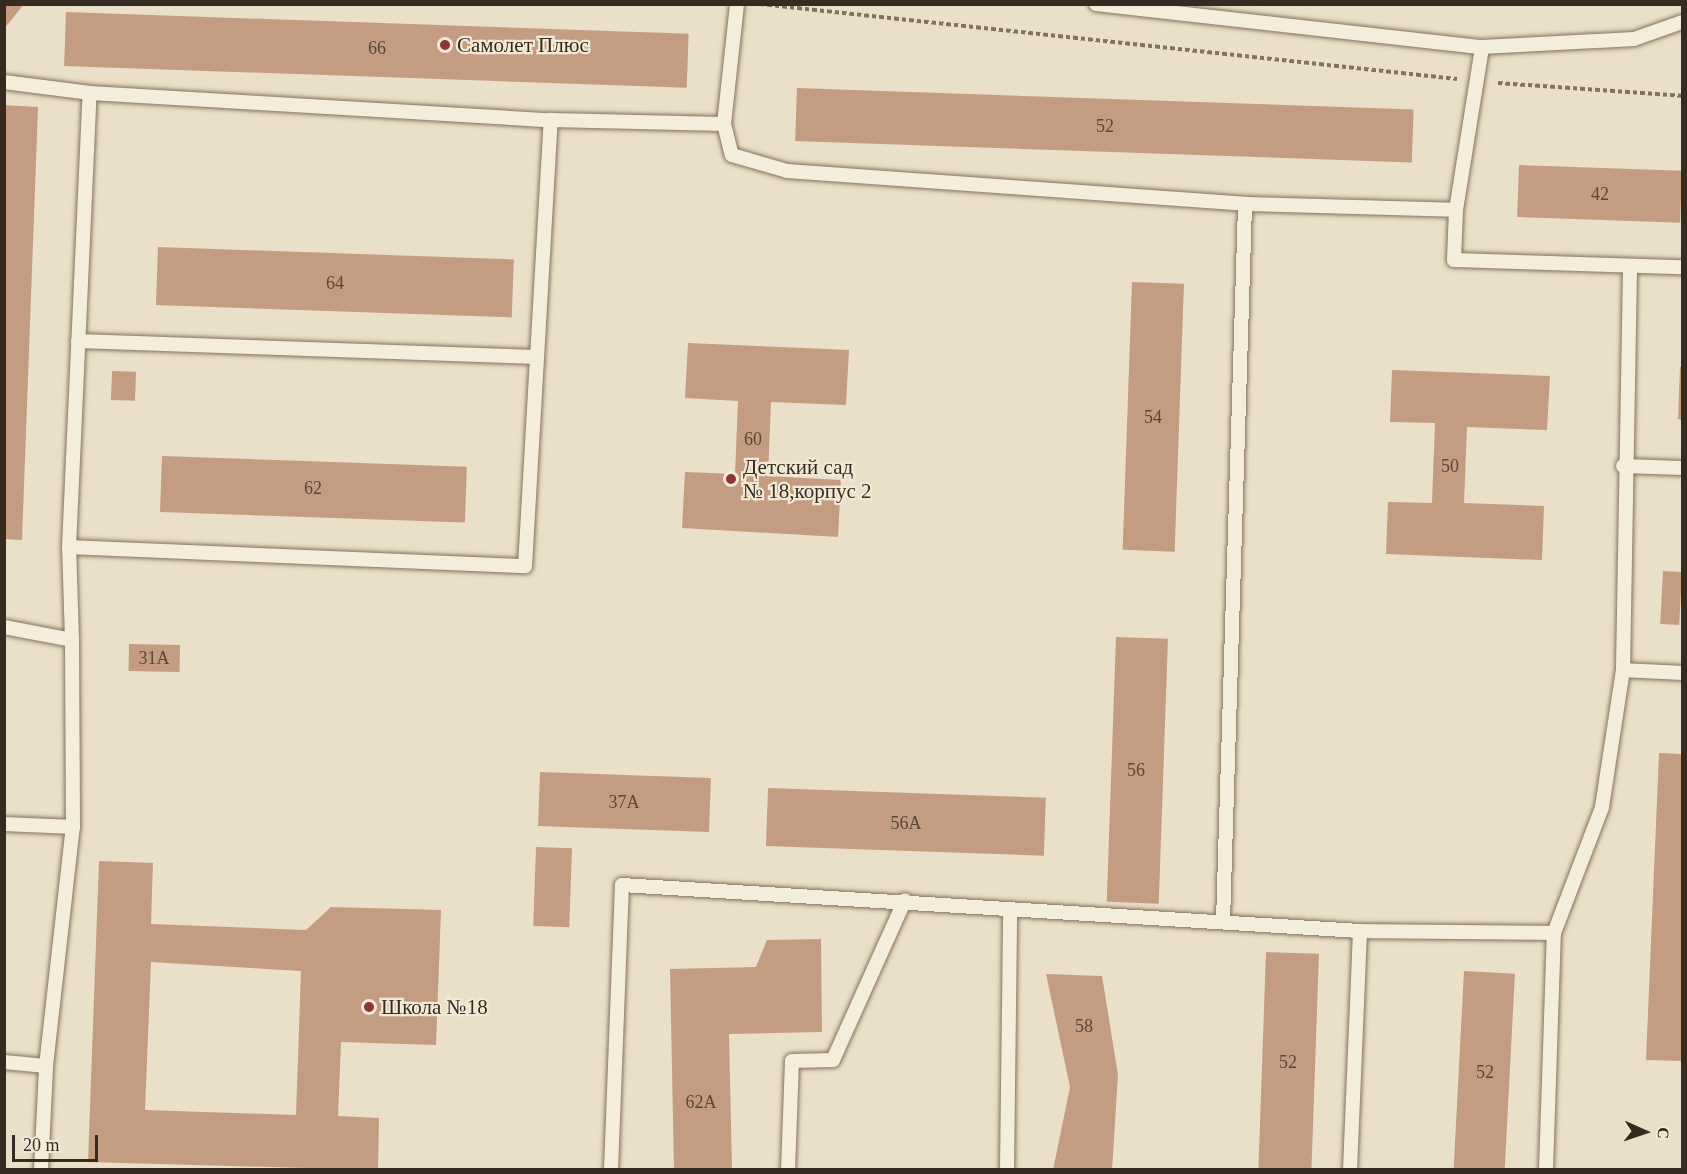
<!DOCTYPE html>
<meta charset="utf-8">
<style>
body{margin:0}
#map{position:relative;width:1687px;height:1174px;overflow:hidden;background:#eadfc8;font-family:Georgia,serif}
div>[style]{position:absolute}
[style*='--x']{left:calc(var(--x)*1px);top:calc(var(--y)*1px);width:calc(var(--w)*1px);rotate:calc(var(--a)*1deg)}
.building>*{inset:0;background:#c49c82;transform-origin:0 0}
.path>*{height:4px;margin-top:-2px;transform-origin:0;background:repeating-linear-gradient(90deg,#84725f 0 4.5px,transparent 0 7.5px)}
.roads{filter:drop-shadow(0 0 2px #84725f) drop-shadow(0 0 2px #84725f)}
.lane>*{height:14px;margin:-7px;padding:0 7px;transform-origin:7px;border-radius:7px;background:#f5eddb}
.dots>*{width:16px;height:16px;translate:-50% -50%;box-sizing:border-box;border:3px solid #f2ead7;border-radius:50%}
span{translate:-50% -50%;white-space:nowrap;text-align:center;line-height:1.15;-webkit-text-stroke:4.5px #f2ead7;paint-order:stroke}
.number-label{font-size:18px;color:#5a4739}
.number-label span{-webkit-text-stroke-width:0}
.poi-label{font-size:21px;color:#362b21}
.left{translate:0 -50%;text-align:left}
.frame{position:absolute;inset:0;border:6px solid #362b21;pointer-events:none}
.north{position:absolute;left:1615px;top:1102px;width:60px;height:60px;-webkit-text-stroke:4px #f2ead7;paint-order:stroke;rotate:93deg;font-size:16px;font-weight:700;line-height:24px;text-align:center;color:#362b21}
.north::after{content:'';display:block;margin:auto;width:21px;height:27px;background:#362b21;clip-path:polygon(50% 0,100% 100%,50% 72%,0 100%)}
.scale{position:absolute;left:12px;top:1135px;width:86px;height:27px;box-sizing:border-box;border:3px solid #362b21;border-top:0;padding-left:8px;font-size:18px;line-height:21px;white-space:nowrap;color:#362b21;-webkit-text-stroke:4px #f2ead7;paint-order:stroke}
</style>
<div id="map">
<div class="building">
<div style="clip-path:polygon(4px 4px,24px 4px,4px 29px)"></div>
<div style="left:66px;top:12px;width:623px;height:54px;rotate:2deg"></div>
<div style="left:797px;top:88px;width:617px;height:53px;rotate:2deg"></div>
<div style="clip-path:polygon(4px 105px,38px 107px,22px 540px,4px 539px)"></div>
<div style="left:1519px;top:165px;width:163px;height:52px;rotate:2deg"></div>
<div style="left:158px;top:247px;width:356px;height:58px;rotate:2deg"></div>
<div style="left:1132px;top:282px;width:52px;height:268px;rotate:2deg"></div>
<div style="clip-path:polygon(688px 343px,849px 350px,846px 405px,771px 402px,768px 476px,841px 480px,838px 537px,682px 528px,685px 472px,735px 474px,738px 401px,685px 398px)"></div>
<div style="clip-path:polygon(1680px 367px,1682px 367px,1682px 420px,1678px 419px)"></div>
<div style="clip-path:polygon(1392px 370px,1550px 376px,1547px 430px,1467px 427px,1464px 503px,1544px 506px,1542px 560px,1386px 554px,1388px 502px,1432px 503px,1435px 423px,1390px 422px)"></div>
<div style="left:112px;top:371px;width:24px;height:29px;rotate:2deg"></div>
<div style="left:162px;top:456px;width:305px;height:56px;rotate:2deg"></div>
<div style="left:1663px;top:571px;width:19px;height:53px;rotate:3deg"></div>
<div style="left:1116px;top:637px;width:52px;height:265px;rotate:2deg"></div>
<div style="left:129px;top:644px;width:51px;height:27px;rotate:1deg"></div>
<div style="clip-path:polygon(1659px 753px,1682px 754px,1682px 1061px,1646px 1060px)"></div>
<div style="left:540px;top:772px;width:171px;height:54px;rotate:2deg"></div>
<div style="left:768px;top:788px;width:278px;height:58px;rotate:2deg"></div>
<div style="left:536px;top:847px;width:36px;height:79px;rotate:2deg"></div>
<div style="clip-path:polygon(evenodd,99px 861px,153px 863px,151px 924px,306px 930px,331px 907px,441px 910px,436px 1045px,341px 1042px,338px 1116px,379px 1118px,378px 1170px,88px 1162px,99px 861px,151px 962px,301px 971px,296px 1115px,145px 1110px,151px 962px)"></div>
<div style="clip-path:polygon(821px 939px,822px 1032px,729px 1034px,732px 1170px,674px 1170px,670px 969px,756px 967px,767px 940px)"></div>
<div style="left:1266px;top:952px;width:53px;height:218px;rotate:2deg"></div>
<div style="left:1464px;top:971px;width:51px;height:199px;rotate:3deg"></div>
<div style="clip-path:polygon(1046px 974px,1102px 976px,1118px 1075px,1112px 1170px,1053px 1170px,1070px 1087px)"></div>
</div>
<div class="path">
<div style="--x:760;--y:4;--w:701;--a:6.14"></div>
<div style="--x:1498;--y:83;--w:184;--a:4"></div>
</div>
<div class="roads">
<div class="lane">
<div style="--x:1096;--y:4;--w:388;--a:6.4"></div>
<div style="--x:1482;--y:47;--w:152;--a:-3"></div>
<div style="--x:1634;--y:39;--w:51;--a:-19.5"></div>
<div style="--x:4;--y:82;--w:87;--a:7.3"></div>
<div style="--x:90;--y:93;--w:462;--a:3.4"></div>
<div style="--x:551;--y:120;--w:173;--a:1.3"></div>
<div style="--x:724;--y:124;--w:32;--a:76"></div>
<div style="--x:732;--y:155;--w:57;--a:16.2"></div>
<div style="--x:787;--y:171;--w:459;--a:4.1"></div>
<div style="--x:724;--y:124;--w:121;--a:-83.8"></div>
<div style="--x:1456;--y:210;--w:50;--a:92.3"></div>
<div style="--x:1454;--y:260;--w:228;--a:1.8"></div>
<div style="--x:78;--y:341;--w:459;--a:2"></div>
<div style="--x:1623;--y:466;--w:59;--a:1.9"></div>
<div style="--x:69;--y:547;--w:454;--a:-87.4"></div>
<div style="--x:4;--y:627;--w:69;--a:10.8"></div>
<div style="--x:72;--y:640;--w:93;--a:-91.8"></div>
<div style="--x:69;--y:547;--w:456;--a:2.4"></div>
<div style="--x:525;--y:566;--w:447;--a:-86.7"></div>
<div style="--x:1623;--y:670;--w:404;--a:-89"></div>
<div style="--x:4;--y:824;--w:69;--a:2.5"></div>
<div style="--x:1223;--y:921;--w:717;--a:-88.24"></div>
<div style="--x:1245;--y:204;--w:211;--a:1.6"></div>
<div style="--x:1456;--y:210;--w:165;--a:-80.9"></div>
<div style="--x:4;--y:1062;--w:42;--a:5.4"></div>
<div style="--x:46;--y:1066;--w:241;--a:-83.6"></div>
<div style="--x:73;--y:827;--w:187;--a:-90.3"></div>
<div style="--x:41;--y:1170;--w:104;--a:-87.2"></div>
<div style="--x:611;--y:1170;--w:285;--a:-87.8"></div>
<div style="--x:622;--y:885;--w:739;--a:3.57"></div>
<div style="--x:1360;--y:931;--w:194;--a:0.6"></div>
<div style="--x:1554;--y:933;--w:135;--a:-69.1"></div>
<div style="--x:1602;--y:807;--w:139;--a:-81.3"></div>
<div style="--x:1623;--y:670;--w:59;--a:2.9"></div>
<div style="--x:788;--y:1170;--w:109;--a:-87.9"></div>
<div style="--x:792;--y:1061;--w:41;--a:-1.4"></div>
<div style="--x:833;--y:1060;--w:175;--a:-65.8"></div>
<div style="--x:1007;--y:1170;--w:261;--a:-89.3"></div>
<div style="--x:1350;--y:1170;--w:239;--a:-87.6"></div>
<div style="--x:1546;--y:1170;--w:237;--a:-88.1"></div>
</div>
</div>
<div class="dots">
<div style="left:445px;top:45px;background:#8d3638"></div>
<div style="left:731px;top:479px;background:#8d3638"></div>
<div style="left:369px;top:1007px;background:#8d3638"></div>
</div>
<div class="number-label">
<span style="left:377px;top:48px">66</span>
<span style="left:1105px;top:126px">52</span>
<span style="left:1600px;top:194px">42</span>
<span style="left:335px;top:283px">64</span>
<span style="left:1153px;top:417px">54</span>
<span style="left:753px;top:439px">60</span>
<span style="left:1450px;top:466px">50</span>
<span style="left:313px;top:488px">62</span>
<span style="left:154px;top:658px">31А</span>
<span style="left:1136px;top:770px">56</span>
<span style="left:624px;top:802px">37А</span>
<span style="left:906px;top:823px">56А</span>
<span style="left:1084px;top:1026px">58</span>
<span style="left:1288px;top:1062px">52</span>
<span style="left:1485px;top:1072px">52</span>
<span style="left:701px;top:1102px">62А</span>
</div>
<div class="poi-label">
<span class="left" style="left:457px;top:45px">Самолет Плюс</span>
<span class="left" style="left:743px;top:479px">Детский сад<br>№ 18,корпус 2</span>
<span class="left" style="left:381px;top:1007px">Школа №18</span>
</div>
<div class="frame"></div>
<div class="north">С</div>
<div class="scale">20 m</div>
</div>
